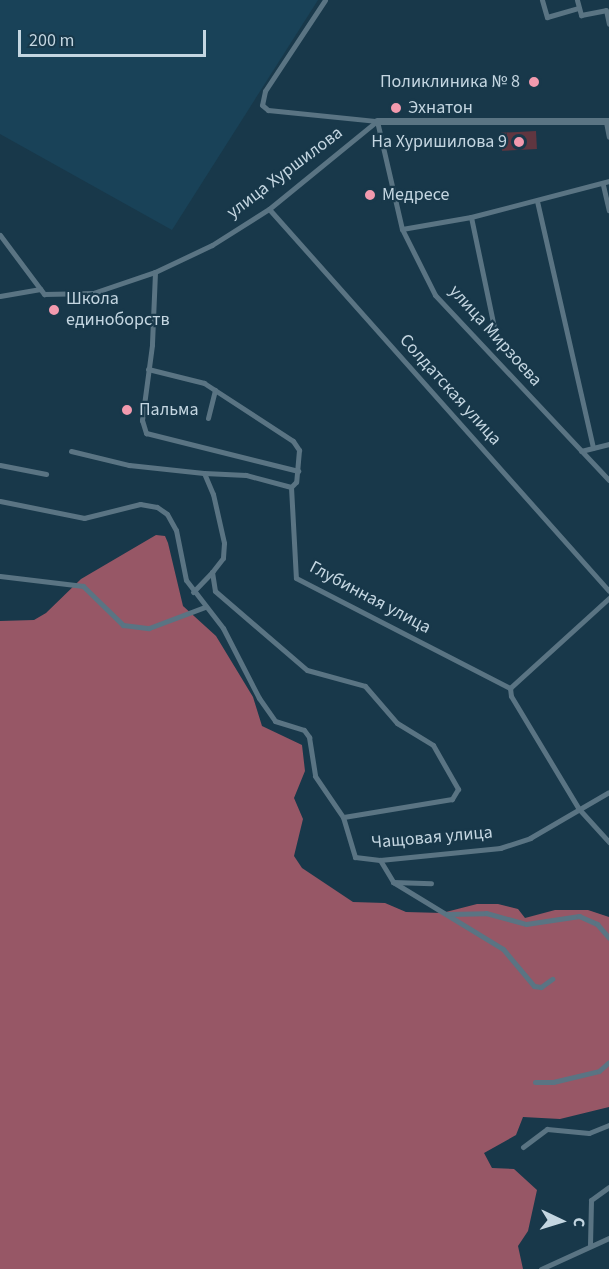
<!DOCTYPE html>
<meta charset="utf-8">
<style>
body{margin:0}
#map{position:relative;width:609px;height:1269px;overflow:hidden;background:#18384a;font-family:"Source Sans 3",sans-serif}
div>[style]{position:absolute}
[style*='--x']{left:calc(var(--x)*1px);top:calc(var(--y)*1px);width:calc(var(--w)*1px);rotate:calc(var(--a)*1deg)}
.built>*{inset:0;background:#194258}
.green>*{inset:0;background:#603640;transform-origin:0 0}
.forest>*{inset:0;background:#975766}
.minor>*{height:5px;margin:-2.5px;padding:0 2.5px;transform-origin:2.5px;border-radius:2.5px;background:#5a7483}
.tertiary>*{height:7px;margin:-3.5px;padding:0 3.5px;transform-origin:3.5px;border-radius:3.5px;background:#5a7483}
.dots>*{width:16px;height:16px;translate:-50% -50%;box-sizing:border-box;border:3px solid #18384a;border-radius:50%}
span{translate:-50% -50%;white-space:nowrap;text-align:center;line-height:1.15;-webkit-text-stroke:4.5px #18384a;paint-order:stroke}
.poi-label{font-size:18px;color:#c4d6e1}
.right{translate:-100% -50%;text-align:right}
.left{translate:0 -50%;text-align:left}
.street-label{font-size:18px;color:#c4d6e1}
.north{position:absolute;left:531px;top:1191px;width:60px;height:60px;-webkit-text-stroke:4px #18384a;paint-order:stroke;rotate:94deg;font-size:16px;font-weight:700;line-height:24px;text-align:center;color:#c4d6e1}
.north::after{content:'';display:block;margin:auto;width:21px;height:27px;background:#c4d6e1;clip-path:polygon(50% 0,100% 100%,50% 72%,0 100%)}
.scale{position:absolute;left:18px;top:30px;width:188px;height:27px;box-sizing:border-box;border:3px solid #c4d6e1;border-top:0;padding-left:8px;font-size:18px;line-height:21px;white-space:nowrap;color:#c4d6e1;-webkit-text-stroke:4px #18384a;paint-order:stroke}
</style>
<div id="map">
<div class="built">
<div style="clip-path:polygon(0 0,318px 0,172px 230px,0 134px)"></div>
</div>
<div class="green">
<div style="left:536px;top:131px;width:18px;height:35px;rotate:87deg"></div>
</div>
<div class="forest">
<div style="clip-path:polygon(156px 535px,165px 536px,168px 543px,183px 606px,216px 636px,253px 697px,262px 726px,302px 745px,305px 771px,294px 798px,303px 819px,294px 856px,302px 868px,353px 902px,385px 903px,406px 912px,442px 913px,477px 904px,498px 904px,518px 909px,525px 918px,555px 910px,588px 910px,609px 917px,609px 1107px,560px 1119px,523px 1117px,516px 1135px,484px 1153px,492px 1168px,514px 1169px,537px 1190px,528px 1231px,518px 1246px,523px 1269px,0 1269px,0 621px,34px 620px,46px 613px,81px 579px)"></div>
</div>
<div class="minor">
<div style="--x:325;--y:0;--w:109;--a:123.4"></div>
<div style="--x:265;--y:91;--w:14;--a:102"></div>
<div style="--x:262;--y:105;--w:8;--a:40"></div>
<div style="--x:268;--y:110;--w:110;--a:5.8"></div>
<div style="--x:542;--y:0;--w:18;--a:74"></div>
<div style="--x:547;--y:17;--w:33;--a:-16"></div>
<div style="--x:577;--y:0;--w:16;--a:75"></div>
<div style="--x:581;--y:15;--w:25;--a:-11"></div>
<div style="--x:606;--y:10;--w:14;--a:78"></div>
<div style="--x:377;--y:121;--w:111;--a:77"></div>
<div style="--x:402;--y:229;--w:74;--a:63.4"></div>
<div style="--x:435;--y:295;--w:254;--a:46.8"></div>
<div style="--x:606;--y:122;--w:15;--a:79"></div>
<div style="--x:603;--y:185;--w:26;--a:77"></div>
<div style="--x:537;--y:201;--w:253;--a:77.2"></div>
<div style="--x:269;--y:209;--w:511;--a:48.33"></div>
<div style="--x:471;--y:217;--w:123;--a:78.2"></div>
<div style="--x:402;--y:229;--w:70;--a:-9.9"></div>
<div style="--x:471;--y:217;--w:143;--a:-14.6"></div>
<div style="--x:0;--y:235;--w:74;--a:53.3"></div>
<div style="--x:44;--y:294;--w:49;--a:-1.2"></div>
<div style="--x:93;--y:293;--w:65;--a:-18.7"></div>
<div style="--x:155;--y:272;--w:63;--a:-25.3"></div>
<div style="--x:212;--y:245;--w:67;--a:-32.3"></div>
<div style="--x:269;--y:209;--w:139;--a:-39.2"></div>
<div style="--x:155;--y:272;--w:73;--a:92.4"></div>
<div style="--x:152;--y:345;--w:76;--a:97.6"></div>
<div style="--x:142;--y:420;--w:14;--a:73"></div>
<div style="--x:146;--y:433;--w:157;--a:14"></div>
<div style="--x:0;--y:296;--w:41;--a:-9.9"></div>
<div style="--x:148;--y:369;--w:58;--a:14"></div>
<div style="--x:204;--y:383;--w:106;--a:33.1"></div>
<div style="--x:293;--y:441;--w:11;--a:56"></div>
<div style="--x:299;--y:450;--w:32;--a:95"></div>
<div style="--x:296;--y:482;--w:7;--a:135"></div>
<div style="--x:291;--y:487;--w:47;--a:-165.1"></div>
<div style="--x:246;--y:475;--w:42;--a:-177.3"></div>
<div style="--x:208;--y:418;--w:29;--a:-76"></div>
<div style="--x:71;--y:451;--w:60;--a:13.6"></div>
<div style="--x:129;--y:465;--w:75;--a:6.1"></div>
<div style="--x:204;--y:473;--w:23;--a:67"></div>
<div style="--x:213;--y:494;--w:50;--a:77.3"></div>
<div style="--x:224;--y:543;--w:15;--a:94"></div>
<div style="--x:223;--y:558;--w:18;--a:128"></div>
<div style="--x:212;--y:572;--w:19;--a:81"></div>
<div style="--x:215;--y:591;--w:121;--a:40.7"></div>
<div style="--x:307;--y:670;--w:60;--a:15.4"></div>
<div style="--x:365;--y:686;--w:49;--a:49.1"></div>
<div style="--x:397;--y:723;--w:42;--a:31.4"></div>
<div style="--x:433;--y:745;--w:51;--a:60.4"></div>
<div style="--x:458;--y:789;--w:12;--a:121"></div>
<div style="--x:452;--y:799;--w:110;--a:170.6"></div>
<div style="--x:581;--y:451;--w:29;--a:-14"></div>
<div style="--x:0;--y:465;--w:47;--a:11.1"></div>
<div style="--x:291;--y:487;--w:91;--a:86.9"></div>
<div style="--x:296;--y:578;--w:241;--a:27.2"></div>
<div style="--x:0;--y:501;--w:86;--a:11.4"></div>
<div style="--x:84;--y:518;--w:58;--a:-14"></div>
<div style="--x:140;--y:504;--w:17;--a:10"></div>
<div style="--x:157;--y:507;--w:12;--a:35"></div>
<div style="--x:167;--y:514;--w:18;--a:61"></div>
<div style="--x:176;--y:530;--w:51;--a:78.7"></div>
<div style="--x:186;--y:580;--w:61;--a:52.4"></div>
<div style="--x:223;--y:628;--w:79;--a:62.8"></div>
<div style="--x:259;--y:698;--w:28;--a:55"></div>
<div style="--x:275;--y:721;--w:30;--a:17"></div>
<div style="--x:304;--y:730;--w:9;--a:54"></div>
<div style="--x:309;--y:737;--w:39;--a:81"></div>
<div style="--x:315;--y:776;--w:50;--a:55.7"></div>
<div style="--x:343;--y:817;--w:42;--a:73.3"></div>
<div style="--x:355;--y:857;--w:25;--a:7"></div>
<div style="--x:380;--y:860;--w:121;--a:-5.7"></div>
<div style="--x:500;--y:848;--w:32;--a:-18"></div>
<div style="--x:530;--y:838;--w:91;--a:-30.2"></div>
<div style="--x:0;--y:576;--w:84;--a:6.9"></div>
<div style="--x:83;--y:586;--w:56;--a:44.3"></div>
<div style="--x:123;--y:625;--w:26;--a:7"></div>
<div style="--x:149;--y:628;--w:60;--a:-20.6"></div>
<div style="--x:193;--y:592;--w:28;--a:-46"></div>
<div style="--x:609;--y:598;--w:134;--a:137.7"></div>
<div style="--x:510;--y:688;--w:8;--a:83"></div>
<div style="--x:511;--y:696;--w:132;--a:59"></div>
<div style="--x:579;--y:809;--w:45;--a:47.7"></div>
<div style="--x:380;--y:860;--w:26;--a:59"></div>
<div style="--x:393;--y:882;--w:38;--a:2"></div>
<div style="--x:393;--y:882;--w:129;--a:31.3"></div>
<div style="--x:503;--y:949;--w:48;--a:50"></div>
<div style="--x:534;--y:986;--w:7;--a:8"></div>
<div style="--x:541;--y:987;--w:14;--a:-36"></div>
<div style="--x:447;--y:914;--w:39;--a:-1"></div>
<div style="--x:486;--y:913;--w:41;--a:15.4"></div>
<div style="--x:526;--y:924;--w:54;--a:-8.6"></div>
<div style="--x:579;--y:916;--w:20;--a:24"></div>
<div style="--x:597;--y:924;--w:18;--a:49"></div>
<div style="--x:535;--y:1082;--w:18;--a:0"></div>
<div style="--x:553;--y:1082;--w:47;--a:-13.4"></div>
<div style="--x:599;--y:1071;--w:13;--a:-42"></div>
<div style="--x:523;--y:1147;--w:30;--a:-37"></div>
<div style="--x:547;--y:1129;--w:42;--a:5.4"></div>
<div style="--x:589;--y:1133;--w:22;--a:-22"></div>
<div style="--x:590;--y:1245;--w:45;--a:-88.7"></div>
<div style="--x:591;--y:1200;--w:22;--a:-36"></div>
<div style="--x:541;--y:1269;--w:75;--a:-24.5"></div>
</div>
<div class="tertiary">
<div style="--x:377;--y:121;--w:232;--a:0"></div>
</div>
<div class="dots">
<div style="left:534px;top:82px;background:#f29aae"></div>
<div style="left:396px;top:108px;background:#f29aae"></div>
<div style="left:519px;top:142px;background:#f29aae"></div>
<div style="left:370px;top:195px;background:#f29aae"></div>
<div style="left:54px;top:310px;background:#f29aae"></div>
<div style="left:127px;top:410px;background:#f29aae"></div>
</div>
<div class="poi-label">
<span class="right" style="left:520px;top:82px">Поликлиника № 8</span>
<span class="left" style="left:408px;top:108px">Эхнатон</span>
<span class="right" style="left:507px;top:142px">На Хуришилова 9</span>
<span class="left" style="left:382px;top:195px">Медресе</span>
<span class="left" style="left:66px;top:310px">Школа<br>единоборств</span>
<span class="left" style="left:139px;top:410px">Пальма</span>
</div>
<div class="street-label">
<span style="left:285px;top:173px;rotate:-37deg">улица Хуршилова</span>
<span style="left:495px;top:336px;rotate:48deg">улица Мирзоева</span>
<span style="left:450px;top:390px;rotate:48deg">Солдатская улица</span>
<span style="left:370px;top:598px;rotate:28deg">Глубинная улица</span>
<span style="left:432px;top:838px;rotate:-5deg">Чащовая улица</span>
</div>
<div class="north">С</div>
<div class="scale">200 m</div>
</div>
